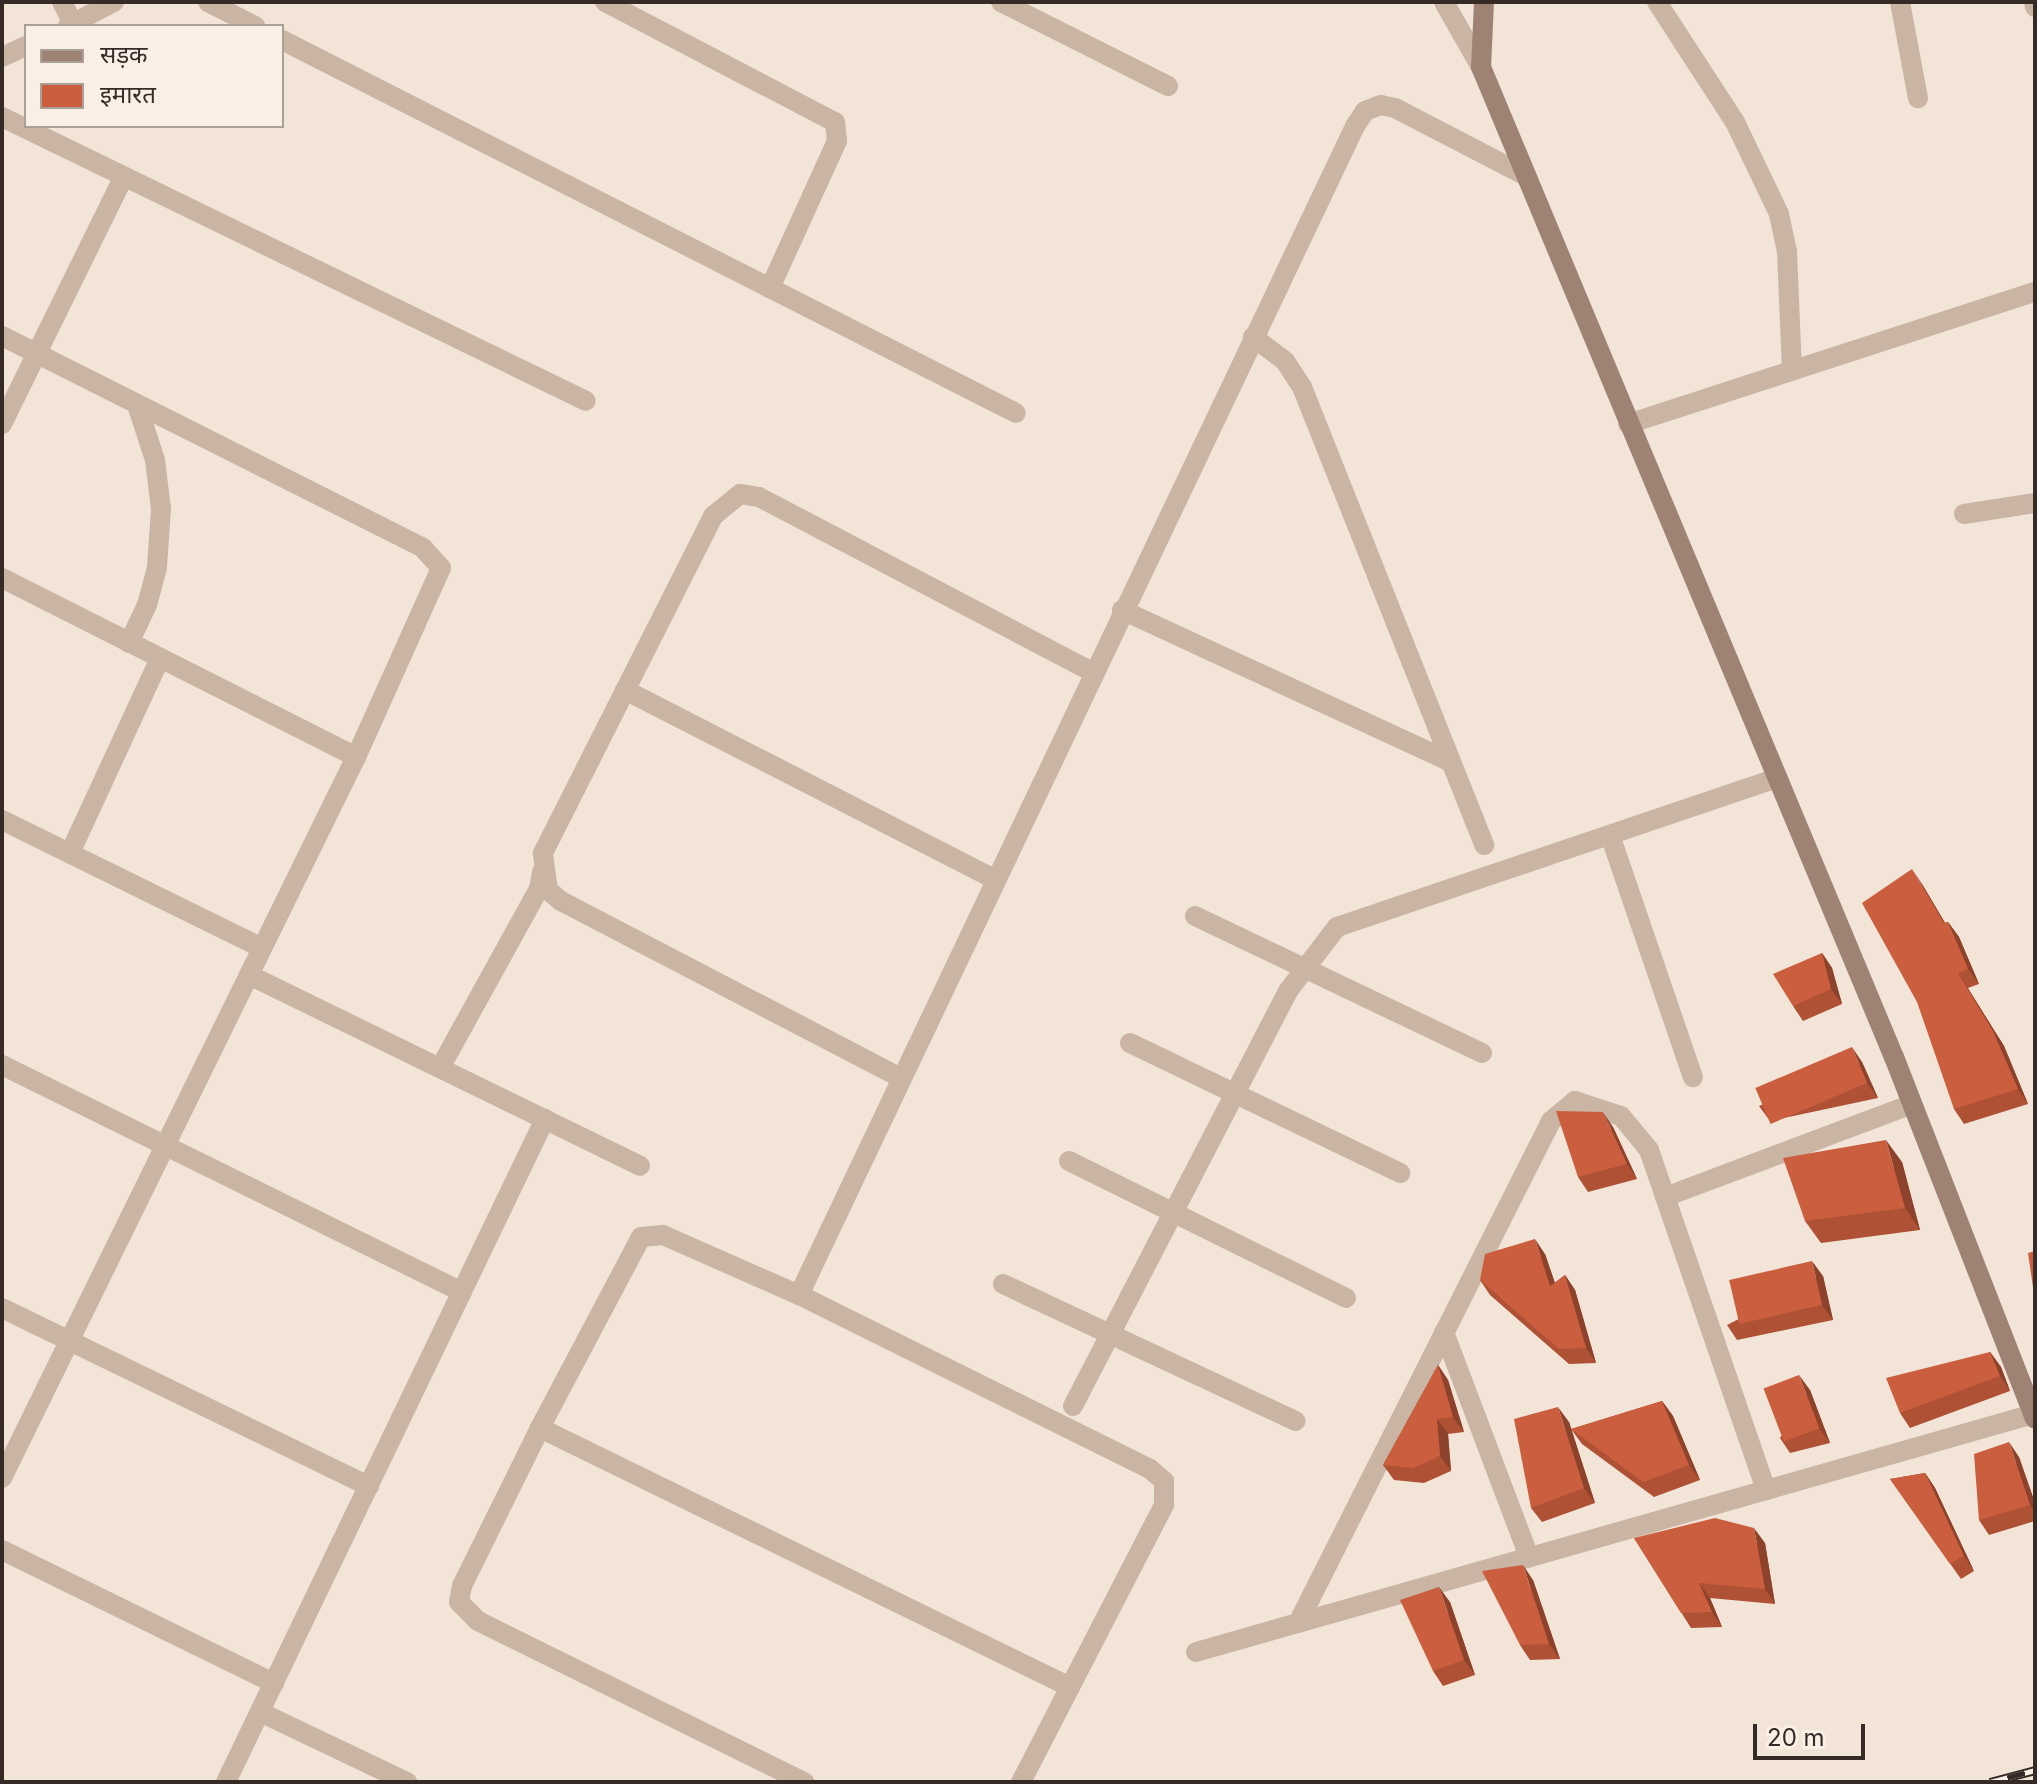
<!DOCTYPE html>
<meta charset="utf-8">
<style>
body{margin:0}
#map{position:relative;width:2037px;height:1784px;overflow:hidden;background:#f2e5d8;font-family:Inter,"Noto Sans Devanagari",sans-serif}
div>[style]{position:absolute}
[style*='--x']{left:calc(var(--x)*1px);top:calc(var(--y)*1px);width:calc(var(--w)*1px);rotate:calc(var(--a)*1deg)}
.lane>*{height:20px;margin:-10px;padding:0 10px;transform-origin:10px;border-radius:10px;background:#cab5a4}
.street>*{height:20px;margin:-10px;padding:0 10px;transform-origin:10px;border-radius:10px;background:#cab5a4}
.secondary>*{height:20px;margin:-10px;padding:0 10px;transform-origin:10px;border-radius:10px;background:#9e8375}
.rail>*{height:9px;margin-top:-4.5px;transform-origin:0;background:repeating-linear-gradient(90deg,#faefe4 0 18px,#352a26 0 36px);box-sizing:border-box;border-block:2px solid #352a26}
.wall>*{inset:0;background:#ae5135}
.shaded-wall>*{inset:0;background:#8d422b}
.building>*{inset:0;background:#ca5e3e;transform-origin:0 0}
span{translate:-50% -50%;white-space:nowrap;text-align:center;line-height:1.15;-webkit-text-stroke:8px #faefe4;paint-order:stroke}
.frame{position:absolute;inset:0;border:4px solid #352a26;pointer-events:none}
.legend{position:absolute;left:24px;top:24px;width:260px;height:104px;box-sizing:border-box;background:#faefe4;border:2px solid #aba098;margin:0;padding:10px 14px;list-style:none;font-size:24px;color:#352a26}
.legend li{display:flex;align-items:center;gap:16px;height:40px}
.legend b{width:40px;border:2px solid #aba098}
.scale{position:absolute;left:1753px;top:1724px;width:112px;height:36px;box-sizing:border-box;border:4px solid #352a26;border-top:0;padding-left:10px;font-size:24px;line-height:28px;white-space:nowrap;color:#352a26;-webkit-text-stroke:6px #faefe4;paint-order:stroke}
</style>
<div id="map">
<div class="lane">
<div style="--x:1253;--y:337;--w:40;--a:37"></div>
<div style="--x:1285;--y:361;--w:31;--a:57"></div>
<div style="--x:1302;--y:387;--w:493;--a:68.3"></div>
<div style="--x:1122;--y:610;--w:362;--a:24.8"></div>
<div style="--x:625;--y:690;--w:415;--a:27.1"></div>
<div style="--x:440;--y:1068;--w:205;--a:-61.1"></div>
<div style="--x:539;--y:889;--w:17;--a:-80"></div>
<div style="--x:901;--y:1078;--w:383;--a:-152.5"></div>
<div style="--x:561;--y:901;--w:17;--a:-140"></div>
<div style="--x:548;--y:890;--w:37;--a:-98"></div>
<div style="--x:543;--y:853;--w:377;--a:-63.2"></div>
<div style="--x:713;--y:516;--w:35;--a:-39"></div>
<div style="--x:740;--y:494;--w:19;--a:9"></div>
<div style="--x:759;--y:497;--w:377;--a:27.7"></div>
<div style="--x:799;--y:1295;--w:149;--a:-156.2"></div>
<div style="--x:663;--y:1235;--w:22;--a:175"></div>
<div style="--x:641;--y:1237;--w:216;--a:117.9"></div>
<div style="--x:540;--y:1428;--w:176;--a:116.3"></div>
<div style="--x:462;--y:1586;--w:16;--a:101"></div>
<div style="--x:459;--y:1602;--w:27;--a:45"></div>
<div style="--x:478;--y:1621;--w:364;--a:26.3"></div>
<div style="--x:540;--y:1428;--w:590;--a:26.04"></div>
<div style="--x:1021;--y:1782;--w:312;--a:-62.7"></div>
<div style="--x:1164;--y:1505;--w:24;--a:-90"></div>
<div style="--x:1164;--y:1481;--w:18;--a:-139"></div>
<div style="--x:1150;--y:1469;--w:392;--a:-153.6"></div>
<div style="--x:799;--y:1295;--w:1294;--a:-64.56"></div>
<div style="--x:1355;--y:126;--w:18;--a:-56"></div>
<div style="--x:1365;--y:111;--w:17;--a:-21"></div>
<div style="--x:1381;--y:105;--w:14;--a:12"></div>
<div style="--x:1395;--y:108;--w:148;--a:27.4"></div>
</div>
<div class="street">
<div style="--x:62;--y:2;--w:25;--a:63"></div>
<div style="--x:208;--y:2;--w:53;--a:27.1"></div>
<div style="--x:605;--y:2;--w:259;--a:27.6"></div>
<div style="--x:835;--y:122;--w:19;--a:84"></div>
<div style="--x:837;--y:141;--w:162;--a:114.5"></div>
<div style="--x:1001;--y:2;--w:187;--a:26.7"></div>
<div style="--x:1444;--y:2;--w:75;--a:60.4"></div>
<div style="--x:1657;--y:2;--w:143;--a:57"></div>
<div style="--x:1735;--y:122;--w:102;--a:64.4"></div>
<div style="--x:1779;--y:214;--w:38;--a:78"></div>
<div style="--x:1787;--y:251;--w:117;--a:87.6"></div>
<div style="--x:1900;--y:2;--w:98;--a:79.4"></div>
<div style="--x:2034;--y:2;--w:5;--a:79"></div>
<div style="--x:68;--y:26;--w:52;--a:-27.6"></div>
<div style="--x:282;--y:40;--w:823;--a:26.94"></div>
<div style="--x:2;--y:57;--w:26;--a:-25"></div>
<div style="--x:2;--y:117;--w:649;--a:25.93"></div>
<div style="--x:2;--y:336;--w:471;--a:26.7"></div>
<div style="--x:423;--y:548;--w:27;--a:48"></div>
<div style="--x:441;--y:568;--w:207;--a:114.2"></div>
<div style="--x:356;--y:757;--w:803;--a:116.15"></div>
<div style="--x:2;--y:424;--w:276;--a:-63.8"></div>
<div style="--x:1628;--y:424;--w:428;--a:-18"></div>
<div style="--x:1964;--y:514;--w:72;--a:-8.8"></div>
<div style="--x:2;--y:578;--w:397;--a:26.8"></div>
<div style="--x:129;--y:643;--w:42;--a:-64.7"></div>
<div style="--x:147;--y:605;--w:39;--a:-75"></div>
<div style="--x:157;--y:567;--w:58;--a:-86.1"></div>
<div style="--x:161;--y:509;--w:49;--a:-97"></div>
<div style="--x:155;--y:460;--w:58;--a:-108.1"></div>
<div style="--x:2;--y:820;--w:290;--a:26.2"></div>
<div style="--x:1610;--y:835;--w:256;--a:71.1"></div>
<div style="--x:70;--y:853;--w:215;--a:-65.2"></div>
<div style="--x:1195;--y:916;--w:318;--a:25.5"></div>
<div style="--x:249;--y:975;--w:435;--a:26"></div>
<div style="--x:1130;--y:1043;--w:300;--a:25.7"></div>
<div style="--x:2;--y:1065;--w:513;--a:26.27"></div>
<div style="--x:1069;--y:1161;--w:309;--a:26.3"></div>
<div style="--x:1665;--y:1197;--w:264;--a:-20.6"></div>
<div style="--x:1003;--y:1284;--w:323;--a:25.1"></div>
<div style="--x:2;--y:1308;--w:408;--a:25.9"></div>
<div style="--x:1444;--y:1332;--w:241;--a:69.3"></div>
<div style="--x:1073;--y:1406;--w:467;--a:-62.6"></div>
<div style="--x:1288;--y:991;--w:81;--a:-52.6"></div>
<div style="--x:1337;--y:927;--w:465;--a:-18.7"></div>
<div style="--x:2;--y:1550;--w:303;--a:26.1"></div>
<div style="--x:1298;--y:1623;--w:562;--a:-63.25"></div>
<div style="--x:1551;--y:1121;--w:31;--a:-40"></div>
<div style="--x:1575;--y:1101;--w:48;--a:18.1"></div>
<div style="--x:1621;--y:1116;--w:44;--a:50.5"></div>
<div style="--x:1649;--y:1150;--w:360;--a:71"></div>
<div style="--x:1196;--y:1652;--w:871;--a:-15.86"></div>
<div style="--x:260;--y:1712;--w:163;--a:25.5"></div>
<div style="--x:226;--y:1782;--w:736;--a:-64.31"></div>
</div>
<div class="secondary">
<div style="--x:1484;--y:2;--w:65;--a:92.6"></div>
<div style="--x:1481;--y:67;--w:1073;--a:67.36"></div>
<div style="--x:1894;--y:1057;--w:388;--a:68.7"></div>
</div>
<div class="rail">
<div style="--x:1990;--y:1782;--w:47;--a:-14.9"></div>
</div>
<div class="wall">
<div style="clip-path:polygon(1922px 884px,1945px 923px,1948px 922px,1959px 937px,1979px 984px,1968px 988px,2004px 1046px,2028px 1104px,1964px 1124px,1954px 1109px)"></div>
<div style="clip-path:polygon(1822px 953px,1832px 968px,1842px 1004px,1803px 1021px,1793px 1006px)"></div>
<div style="clip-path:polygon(1862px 1062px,1878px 1098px,1770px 1121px,1759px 1106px)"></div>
<div style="clip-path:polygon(1613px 1127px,1637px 1179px,1588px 1192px,1578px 1177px)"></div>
<div style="clip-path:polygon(1902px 1162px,1920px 1230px,1821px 1243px,1805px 1221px)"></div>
<div style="clip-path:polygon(1545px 1254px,1555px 1283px,1565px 1275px,1575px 1290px,1596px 1363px,1569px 1364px,1490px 1295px,1480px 1280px)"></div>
<div style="clip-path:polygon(1823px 1276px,1833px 1320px,1737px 1340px,1727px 1325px)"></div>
<div style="clip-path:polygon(1990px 1352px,2001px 1367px,2010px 1391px,1910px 1428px,1900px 1413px)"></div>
<div style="clip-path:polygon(1438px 1365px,1448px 1380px,1464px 1432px,1448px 1434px,1451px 1471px,1424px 1483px,1394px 1480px,1383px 1465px)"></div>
<div style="clip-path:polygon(1810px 1390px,1830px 1443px,1790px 1453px,1780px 1438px)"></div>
<div style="clip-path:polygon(1662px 1401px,1673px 1416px,1700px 1480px,1654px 1497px,1582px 1444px,1571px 1429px)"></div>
<div style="clip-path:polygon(1569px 1422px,1595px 1503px,1542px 1522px,1531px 1508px)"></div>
<div style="clip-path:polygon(2019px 1457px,2035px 1503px,2035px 1521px,1989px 1535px,1979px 1520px)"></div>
<div style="clip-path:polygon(1925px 1473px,1935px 1488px,1974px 1571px,1961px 1579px,1890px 1479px)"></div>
<div style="clip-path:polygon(1634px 1538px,1765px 1543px,1775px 1604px,1710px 1598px,1722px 1627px,1691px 1628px)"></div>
<div style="clip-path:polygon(1533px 1580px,1560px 1659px,1530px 1660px,1520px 1645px)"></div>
<div style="clip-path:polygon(1450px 1602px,1475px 1675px,1443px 1686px,1433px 1671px)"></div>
</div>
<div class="shaded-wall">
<div style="clip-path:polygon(1912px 869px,1922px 884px,1954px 938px,1944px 923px)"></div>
<div style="clip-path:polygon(1948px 922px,1959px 937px,1979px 984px,1968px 969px)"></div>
<div style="clip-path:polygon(1822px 953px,1832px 968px,1842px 1004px,1831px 989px)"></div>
<div style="clip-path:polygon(1958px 973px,2004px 1046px,2028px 1104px,2018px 1089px)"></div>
<div style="clip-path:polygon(1852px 1047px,1862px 1062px,1878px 1098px,1867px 1083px)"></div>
<div style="clip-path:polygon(1603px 1112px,1613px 1127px,1637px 1179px,1627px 1164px)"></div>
<div style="clip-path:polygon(1886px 1140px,1902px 1162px,1920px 1230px,1905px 1208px)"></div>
<div style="clip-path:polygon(1535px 1239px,1545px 1254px,1561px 1301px,1550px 1286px)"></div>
<div style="clip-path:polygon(1812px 1261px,1823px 1276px,1833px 1320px,1822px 1305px)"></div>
<div style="clip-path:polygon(1565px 1275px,1575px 1290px,1596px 1363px,1586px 1348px)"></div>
<div style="clip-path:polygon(1990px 1352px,2001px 1367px,2010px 1391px,2000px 1376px)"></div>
<div style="clip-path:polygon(1438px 1365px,1448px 1380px,1464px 1432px,1453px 1417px)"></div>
<div style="clip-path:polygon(1799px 1375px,1810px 1390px,1830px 1443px,1819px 1428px)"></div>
<div style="clip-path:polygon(1662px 1401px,1673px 1416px,1700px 1480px,1689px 1465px)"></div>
<div style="clip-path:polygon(1558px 1407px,1569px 1422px,1595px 1503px,1584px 1488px)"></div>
<div style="clip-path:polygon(1437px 1419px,1448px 1434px,1451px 1471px,1440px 1456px)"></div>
<div style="clip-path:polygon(2009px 1442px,2019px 1457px,2035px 1503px,2035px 1512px,2030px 1505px)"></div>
<div style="clip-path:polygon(1925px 1473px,1935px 1488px,1974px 1571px,1964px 1556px)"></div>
<div style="clip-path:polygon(1754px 1528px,1765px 1543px,1775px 1604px,1765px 1589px)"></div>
<div style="clip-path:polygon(1523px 1565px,1533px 1580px,1560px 1659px,1549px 1644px)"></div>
<div style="clip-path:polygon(1699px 1583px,1710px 1598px,1722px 1627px,1712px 1612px)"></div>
<div style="clip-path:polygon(1439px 1587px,1450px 1602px,1475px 1675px,1464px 1660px)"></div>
</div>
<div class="building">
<div style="clip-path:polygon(1912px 869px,1944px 923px,1948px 922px,1968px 969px,1958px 973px,1993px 1031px,2018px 1089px,1954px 1109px,1917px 1002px,1862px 903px)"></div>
<div style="clip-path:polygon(1822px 953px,1831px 989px,1793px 1006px,1773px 974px)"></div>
<div style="left:1852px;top:1047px;width:39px;height:105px;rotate:67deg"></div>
<div style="clip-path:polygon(1556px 1111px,1603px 1112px,1627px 1164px,1578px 1177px)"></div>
<div style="clip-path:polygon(1886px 1140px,1905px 1208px,1805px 1221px,1783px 1158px)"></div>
<div style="clip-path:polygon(1535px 1239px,1550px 1286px,1565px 1275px,1586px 1348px,1559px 1349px,1480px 1280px,1485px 1254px)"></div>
<div style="clip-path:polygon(2035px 1251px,2035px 1301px,2028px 1253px)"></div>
<div style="left:1812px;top:1261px;width:45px;height:85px;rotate:77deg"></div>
<div style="clip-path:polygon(1990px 1352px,2000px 1376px,1900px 1413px,1886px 1378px)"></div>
<div style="clip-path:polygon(1438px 1365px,1453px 1417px,1437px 1419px,1440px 1456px,1413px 1468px,1383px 1465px)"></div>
<div style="left:1799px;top:1375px;width:57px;height:38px;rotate:69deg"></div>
<div style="clip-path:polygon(1662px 1401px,1689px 1465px,1643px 1482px,1571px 1429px)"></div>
<div style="clip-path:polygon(1558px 1407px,1584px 1488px,1531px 1508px,1514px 1419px)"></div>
<div style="clip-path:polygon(2009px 1442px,2030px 1505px,1979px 1520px,1974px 1454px)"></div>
<div style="clip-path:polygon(1925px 1473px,1964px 1556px,1950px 1564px,1890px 1479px)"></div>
<div style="clip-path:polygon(1715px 1518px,1754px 1528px,1765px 1589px,1699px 1583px,1712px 1612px,1681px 1613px,1634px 1538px)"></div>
<div style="clip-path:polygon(1523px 1565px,1549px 1644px,1520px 1645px,1482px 1571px)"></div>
<div style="clip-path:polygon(1439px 1587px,1464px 1660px,1433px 1671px,1400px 1600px)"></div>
</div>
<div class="frame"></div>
<ul class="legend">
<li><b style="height:10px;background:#9e8375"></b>सड़क</li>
<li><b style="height:22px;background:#ca5e3e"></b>इमारत</li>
</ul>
<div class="scale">20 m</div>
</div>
